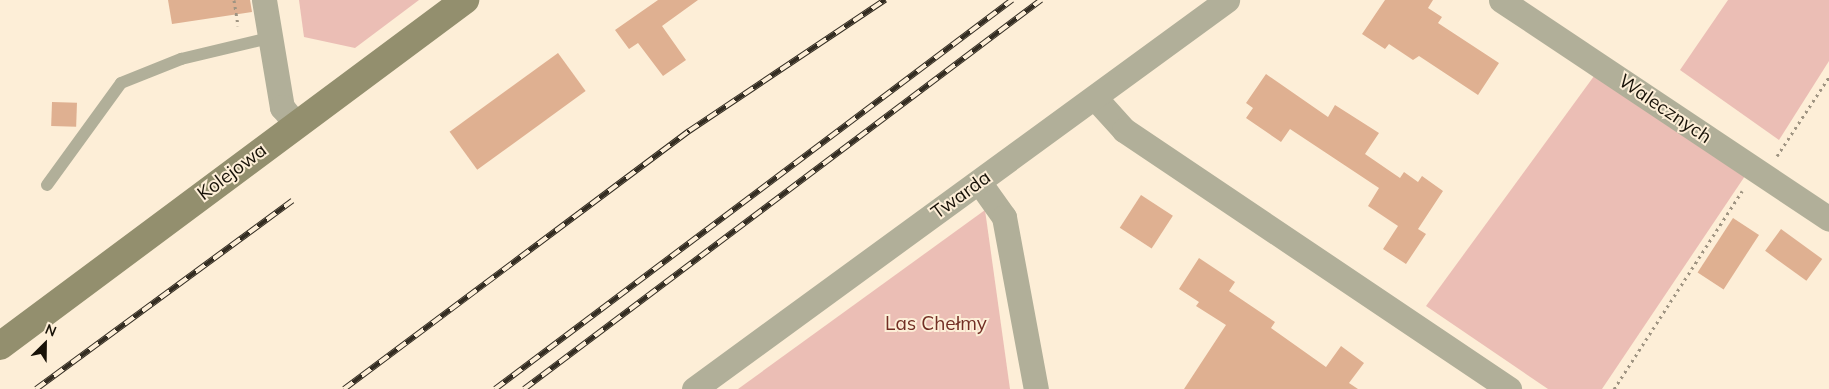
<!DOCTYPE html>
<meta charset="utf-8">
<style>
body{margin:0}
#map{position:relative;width:1829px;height:389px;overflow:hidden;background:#fdeed7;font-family:Mulish,sans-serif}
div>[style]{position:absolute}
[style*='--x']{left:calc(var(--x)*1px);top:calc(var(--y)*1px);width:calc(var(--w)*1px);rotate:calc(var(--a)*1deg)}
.green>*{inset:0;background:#ebbeb5}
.building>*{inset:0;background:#dfb091;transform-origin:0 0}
.path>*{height:3px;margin-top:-1.5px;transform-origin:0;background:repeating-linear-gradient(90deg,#9f9482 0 2.5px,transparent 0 6.5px)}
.lane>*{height:12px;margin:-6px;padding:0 6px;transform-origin:6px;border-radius:6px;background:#b1af99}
.street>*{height:25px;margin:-12.5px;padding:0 12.5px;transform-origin:12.5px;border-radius:12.5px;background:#b1af99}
.secondary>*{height:28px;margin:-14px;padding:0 14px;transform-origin:14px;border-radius:14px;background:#938f6e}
.rail>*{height:5.5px;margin-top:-2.75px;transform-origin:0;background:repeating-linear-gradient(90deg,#fdeed7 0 11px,#332c21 0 22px);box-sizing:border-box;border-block:1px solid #332c21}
span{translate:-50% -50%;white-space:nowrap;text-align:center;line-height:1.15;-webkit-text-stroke:4px #fdeed7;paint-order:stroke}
.street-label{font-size:19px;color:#181208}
.park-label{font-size:19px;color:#722e24}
.north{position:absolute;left:20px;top:319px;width:50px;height:50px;-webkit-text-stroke:4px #fdeed7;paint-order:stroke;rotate:23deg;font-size:14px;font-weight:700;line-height:20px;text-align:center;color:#181208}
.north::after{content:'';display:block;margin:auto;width:18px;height:22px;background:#181208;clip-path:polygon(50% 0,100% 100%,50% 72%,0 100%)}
</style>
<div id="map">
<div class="green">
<div style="clip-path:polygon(299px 0,419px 0,355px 48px,304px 37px)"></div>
<div style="clip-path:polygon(1728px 0,1829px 0,1829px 61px,1779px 140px,1680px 70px)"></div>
<div style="clip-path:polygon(1597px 72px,1747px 173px,1602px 389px,1548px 389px,1426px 306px)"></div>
<div style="clip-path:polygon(985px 210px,1010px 389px,738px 389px)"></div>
</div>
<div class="building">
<div style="clip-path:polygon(168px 0,250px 0,252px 12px,172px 24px)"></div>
<div style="clip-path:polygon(658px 0,698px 0,662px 26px,686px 60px,663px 76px,638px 43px,629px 49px,615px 30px)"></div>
<div style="clip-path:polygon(1385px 0,1433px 0,1428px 8px,1442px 17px,1438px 23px,1499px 63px,1478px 95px,1419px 56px,1413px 60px,1389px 44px,1385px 49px,1362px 34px)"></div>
<div style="left:558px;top:53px;width:47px;height:134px;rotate:54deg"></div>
<div style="clip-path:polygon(1266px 74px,1328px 117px,1335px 105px,1379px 133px,1365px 154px,1400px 178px,1404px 172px,1418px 182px,1422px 176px,1443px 191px,1418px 229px,1426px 234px,1406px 264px,1383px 249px,1398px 226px,1368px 206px,1379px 188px,1290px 129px,1281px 142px,1246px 118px,1253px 108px,1246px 103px)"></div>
<div style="left:52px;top:102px;width:25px;height:24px;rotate:2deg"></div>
<div style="left:1141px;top:195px;width:38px;height:39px;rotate:33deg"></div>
<div style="left:1733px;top:218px;width:31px;height:65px;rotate:33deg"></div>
<div style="left:1781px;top:229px;width:51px;height:27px;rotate:36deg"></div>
<div style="clip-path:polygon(1199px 258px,1235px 282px,1229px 291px,1275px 322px,1271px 328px,1326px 367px,1341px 346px,1364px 363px,1349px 383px,1358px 389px,1184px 389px,1226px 325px,1196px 306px,1199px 302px,1179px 289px)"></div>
</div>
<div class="path">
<div style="--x:234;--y:0;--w:26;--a:81"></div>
<div style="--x:1777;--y:156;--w:95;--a:-56.6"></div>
<div style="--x:1614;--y:389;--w:236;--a:-57.1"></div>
</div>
<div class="lane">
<div style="--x:47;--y:185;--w:126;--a:-54"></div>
<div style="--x:121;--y:83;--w:65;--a:-21.8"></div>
<div style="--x:181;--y:59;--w:90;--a:-13.4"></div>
</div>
<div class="street">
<div style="--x:264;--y:0;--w:109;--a:80.5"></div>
<div style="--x:282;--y:107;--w:22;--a:51"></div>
<div style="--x:1501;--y:0;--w:394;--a:33.7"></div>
<div style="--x:1096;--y:99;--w:42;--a:47.9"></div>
<div style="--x:1124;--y:130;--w:464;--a:33.9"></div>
<div style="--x:979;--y:182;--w:43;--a:54.5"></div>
<div style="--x:1004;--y:217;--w:175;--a:79.5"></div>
<div style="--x:694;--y:389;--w:660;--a:-36.12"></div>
</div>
<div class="secondary">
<div style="--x:0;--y:346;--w:580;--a:-36.65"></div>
</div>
<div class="rail">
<div style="--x:36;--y:389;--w:318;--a:-36.3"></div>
<div style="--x:344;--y:389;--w:431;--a:-36.8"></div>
<div style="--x:689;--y:131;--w:236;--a:-33.8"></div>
<div style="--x:495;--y:389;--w:647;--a:-36.96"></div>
<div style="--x:524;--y:389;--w:647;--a:-36.96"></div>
</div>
<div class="street-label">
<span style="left:1665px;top:109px;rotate:34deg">Walecznych</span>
<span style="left:232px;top:172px;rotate:-37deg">Kolejowa</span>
<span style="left:961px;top:195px;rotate:-36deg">Twarda</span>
</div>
<div class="park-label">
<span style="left:936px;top:324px">Las Chełmy</span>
</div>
<div class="north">N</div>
</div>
